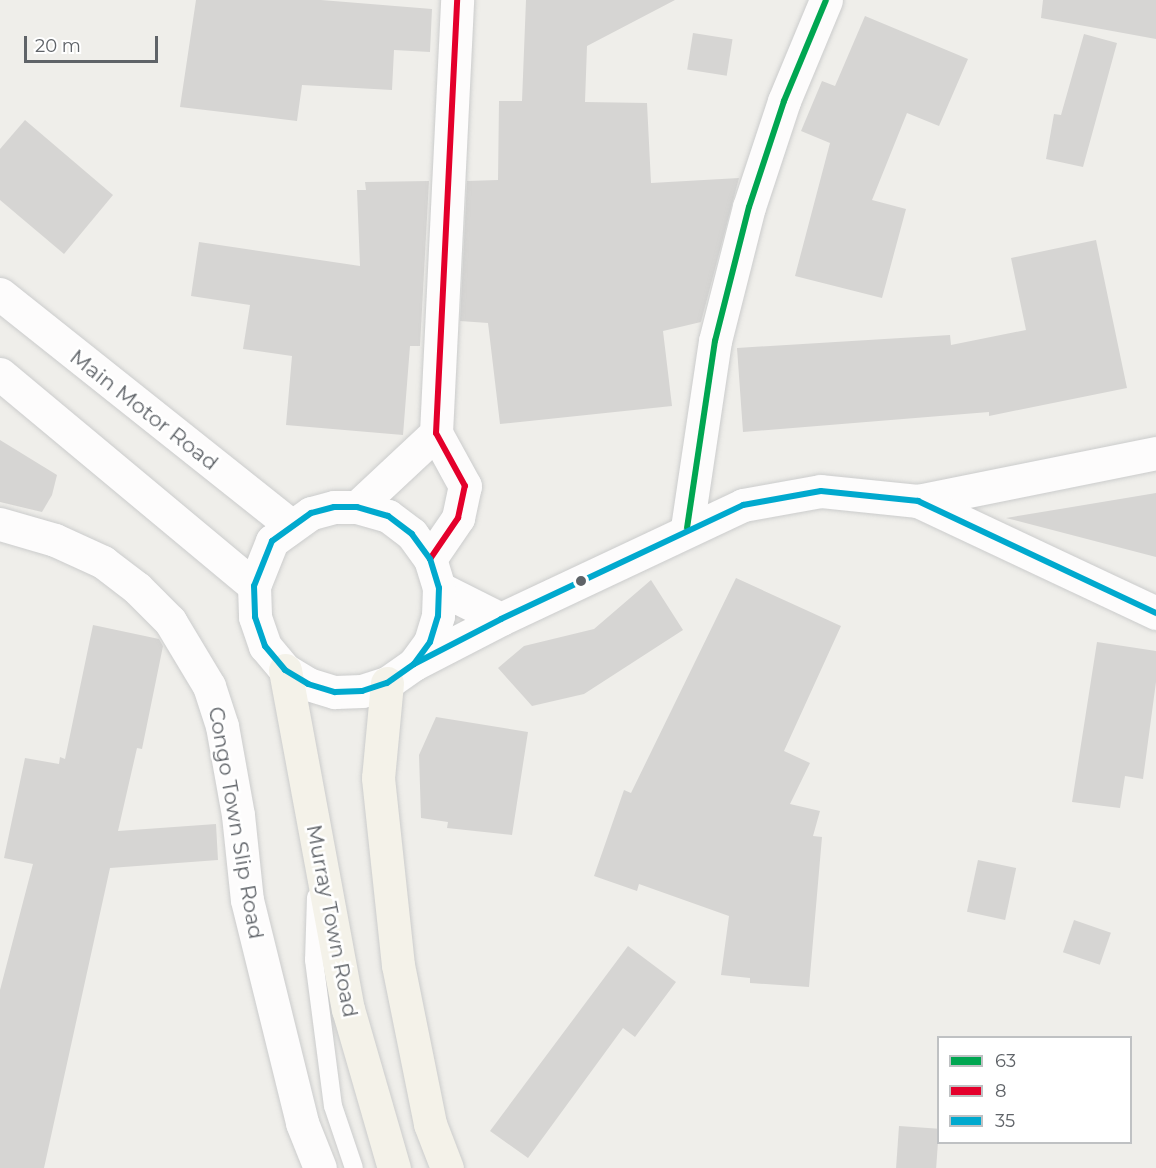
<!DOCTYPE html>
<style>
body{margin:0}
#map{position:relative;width:1156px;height:1168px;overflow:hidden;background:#efeeea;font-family:Montserrat,sans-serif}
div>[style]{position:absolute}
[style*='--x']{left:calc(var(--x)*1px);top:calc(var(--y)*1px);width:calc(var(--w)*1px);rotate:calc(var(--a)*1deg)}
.building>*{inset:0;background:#d6d5d3;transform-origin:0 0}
.roads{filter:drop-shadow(0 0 2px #cbcccc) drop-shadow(0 0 2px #cbcccc)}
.lane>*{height:18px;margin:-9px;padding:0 9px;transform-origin:9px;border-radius:9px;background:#fdfcfc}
.street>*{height:33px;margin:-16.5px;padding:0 16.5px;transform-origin:16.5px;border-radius:16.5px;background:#fdfcfc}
.secondary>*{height:33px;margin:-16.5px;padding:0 16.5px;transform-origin:16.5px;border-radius:16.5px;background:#fdfcfc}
.primary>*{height:33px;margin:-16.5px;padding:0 16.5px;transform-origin:16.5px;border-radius:16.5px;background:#f4f2e9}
.bus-1>*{height:6px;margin:-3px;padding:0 3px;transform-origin:3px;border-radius:3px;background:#00a651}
.bus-2>*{height:6px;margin:-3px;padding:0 3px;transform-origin:3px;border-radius:3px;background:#e4002b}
.bus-3>*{height:6px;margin:-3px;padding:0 3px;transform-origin:3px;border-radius:3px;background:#00a9ce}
.dots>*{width:16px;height:16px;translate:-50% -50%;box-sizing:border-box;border:3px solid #fff;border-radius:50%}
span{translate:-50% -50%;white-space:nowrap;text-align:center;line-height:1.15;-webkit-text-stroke:5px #fff;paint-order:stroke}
.street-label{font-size:21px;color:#5f6368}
.legend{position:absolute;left:937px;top:1036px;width:195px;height:108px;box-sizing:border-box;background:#fff;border:2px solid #bfc1c3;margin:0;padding:8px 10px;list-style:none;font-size:18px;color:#5f6368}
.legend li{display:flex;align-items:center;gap:12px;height:30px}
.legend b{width:30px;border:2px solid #bfc1c3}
.scale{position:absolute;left:24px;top:36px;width:134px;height:27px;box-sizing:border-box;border:3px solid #5f6368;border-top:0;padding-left:8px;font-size:18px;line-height:21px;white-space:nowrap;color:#5f6368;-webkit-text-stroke:4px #fff;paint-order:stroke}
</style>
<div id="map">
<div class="building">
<div style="clip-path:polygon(196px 0,321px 0,432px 9px,430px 52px,394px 50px,392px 90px,302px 85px,297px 121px,180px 107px)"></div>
<div style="clip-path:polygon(526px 0,675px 0,587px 46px,585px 102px,647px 103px,651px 183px,739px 178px,701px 322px,663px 331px,672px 406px,500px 424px,488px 323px,460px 321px,467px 181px,498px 180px,499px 101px,522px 101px)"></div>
<div style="clip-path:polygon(1043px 0,1156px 0,1156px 39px,1041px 18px)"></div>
<div style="clip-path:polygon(865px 16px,968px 59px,939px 126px,907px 113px,872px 200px,906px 209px,882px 298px,795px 276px,830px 143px,801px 131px,822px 81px,835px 86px)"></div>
<div style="left:693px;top:33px;width:40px;height:37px;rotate:9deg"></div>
<div style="clip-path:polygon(1084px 34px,1117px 43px,1083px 167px,1046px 159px,1054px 114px,1061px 115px)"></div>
<div style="clip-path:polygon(25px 120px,113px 195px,64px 254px,0 200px,0 149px)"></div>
<div style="clip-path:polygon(429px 181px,420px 346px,410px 346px,403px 435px,286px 425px,292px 356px,243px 349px,250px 305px,191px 296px,199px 242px,360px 266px,357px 190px,366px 190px,365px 182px)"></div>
<div style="clip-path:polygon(1096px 240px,1127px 388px,989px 416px,989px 412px,743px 432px,737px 348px,950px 335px,951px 345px,1026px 330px,1011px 258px)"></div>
<div style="clip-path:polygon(0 440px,57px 475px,52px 495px,42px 512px,0 502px)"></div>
<div style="clip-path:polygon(1156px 493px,1156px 557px,1006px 518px)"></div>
<div style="clip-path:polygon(736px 578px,841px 626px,784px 751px,810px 763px,790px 804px,820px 811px,813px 836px,822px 837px,809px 987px,750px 983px,750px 978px,721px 975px,729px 916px,639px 884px,637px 891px,594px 876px,624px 790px,631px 793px)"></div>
<div style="clip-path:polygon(651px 580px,683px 630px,584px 694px,532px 706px,498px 668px,524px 646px,594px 629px)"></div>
<div style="clip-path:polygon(93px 625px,159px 639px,163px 646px,142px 749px,137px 748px,118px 831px,216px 824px,218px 860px,110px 868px,44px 1168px,0 1168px,0 990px,33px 864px,4px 858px,25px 758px,59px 764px,60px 757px,65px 759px)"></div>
<div style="clip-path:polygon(1097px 642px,1156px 651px,1156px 682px,1143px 779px,1125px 776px,1120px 808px,1072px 802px)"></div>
<div style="clip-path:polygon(436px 717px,528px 732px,512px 835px,447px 828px,448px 822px,421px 818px,419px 755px)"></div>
<div style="left:978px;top:860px;width:39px;height:53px;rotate:12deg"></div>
<div style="left:1074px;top:920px;width:39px;height:34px;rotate:19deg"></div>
<div style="clip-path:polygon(628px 946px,676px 982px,635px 1037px,623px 1028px,528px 1158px,490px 1131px)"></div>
<div style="left:899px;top:1126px;width:40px;height:42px;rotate:4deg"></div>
</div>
<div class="roads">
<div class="lane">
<div style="--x:316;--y:897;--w:63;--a:91.8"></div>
<div style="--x:314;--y:960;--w:147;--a:82.6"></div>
<div style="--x:333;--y:1106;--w:65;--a:71.3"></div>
</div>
<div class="street">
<div style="--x:918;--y:501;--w:243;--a:-11.4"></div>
<div style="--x:687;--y:528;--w:189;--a:-81.5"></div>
<div style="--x:715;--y:341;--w:138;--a:-75.8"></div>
<div style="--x:749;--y:207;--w:112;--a:-71.7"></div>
<div style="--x:784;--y:101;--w:109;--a:-67.4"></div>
</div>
<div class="secondary">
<div style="--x:0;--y:294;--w:371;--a:38.5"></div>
<div style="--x:0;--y:374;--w:331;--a:39.8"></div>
<div style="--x:357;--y:507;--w:108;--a:-43.1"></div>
<div style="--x:0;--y:524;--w:57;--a:16.2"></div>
<div style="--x:55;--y:540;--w:53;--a:24.6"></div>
<div style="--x:103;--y:562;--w:43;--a:37.4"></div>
<div style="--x:137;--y:588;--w:47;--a:45"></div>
<div style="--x:170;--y:621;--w:76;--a:59"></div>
<div style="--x:209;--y:686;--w:42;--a:72"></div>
<div style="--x:222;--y:726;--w:90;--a:79.8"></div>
<div style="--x:238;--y:815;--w:85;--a:84"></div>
<div style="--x:247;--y:900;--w:230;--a:76.1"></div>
<div style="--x:302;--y:1123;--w:48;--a:68.2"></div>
<div style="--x:430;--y:559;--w:50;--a:-55.7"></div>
<div style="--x:458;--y:518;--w:33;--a:-78"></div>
<div style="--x:465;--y:486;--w:60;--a:-118.7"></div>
<div style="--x:436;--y:433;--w:434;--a:-87.2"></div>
<div style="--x:439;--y:588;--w:69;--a:26.6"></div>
<div style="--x:414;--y:664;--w:27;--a:-54"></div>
<div style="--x:430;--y:642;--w:27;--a:-73"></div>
<div style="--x:438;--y:616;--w:28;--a:-88"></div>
<div style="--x:439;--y:588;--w:30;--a:-107"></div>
<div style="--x:430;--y:559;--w:31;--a:-126"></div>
<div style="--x:412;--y:534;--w:30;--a:-143"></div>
<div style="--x:388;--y:516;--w:32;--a:-164"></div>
<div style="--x:357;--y:507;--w:23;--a:180"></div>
<div style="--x:334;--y:507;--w:24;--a:165"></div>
<div style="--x:311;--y:513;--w:48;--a:144.3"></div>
<div style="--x:272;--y:541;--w:48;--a:111.8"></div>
<div style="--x:254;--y:586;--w:31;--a:88"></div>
<div style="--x:255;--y:617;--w:31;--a:71"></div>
<div style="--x:265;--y:646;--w:31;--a:50"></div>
<div style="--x:285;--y:670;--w:27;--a:31"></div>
<div style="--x:308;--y:684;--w:28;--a:17"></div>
<div style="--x:335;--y:692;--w:27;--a:-2"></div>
<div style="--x:362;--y:691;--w:26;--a:-18"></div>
<div style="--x:387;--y:683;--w:33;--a:-35"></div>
<div style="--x:414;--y:664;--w:98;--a:-27.3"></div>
<div style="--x:501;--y:619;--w:268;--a:-25.2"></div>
<div style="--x:743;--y:505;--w:79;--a:-10.2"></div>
<div style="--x:821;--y:491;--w:98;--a:5.9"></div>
<div style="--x:918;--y:501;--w:263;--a:25.2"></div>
</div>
<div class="primary">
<div style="--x:285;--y:670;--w:345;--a:79.5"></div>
<div style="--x:348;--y:1009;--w:166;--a:73.9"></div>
<div style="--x:387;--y:683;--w:95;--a:95.4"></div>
<div style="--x:378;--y:778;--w:188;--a:83.9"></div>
<div style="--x:398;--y:965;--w:162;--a:78.6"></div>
<div style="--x:430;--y:1124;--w:47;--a:68.9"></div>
</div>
</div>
<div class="bus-1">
<div style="--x:687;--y:528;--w:189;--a:-81.5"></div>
<div style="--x:715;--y:341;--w:138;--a:-75.8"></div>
<div style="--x:749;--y:207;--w:112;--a:-71.7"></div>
<div style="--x:784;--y:101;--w:109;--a:-67.4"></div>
</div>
<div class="bus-2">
<div style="--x:430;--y:559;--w:50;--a:-55.7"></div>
<div style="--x:458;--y:518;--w:33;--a:-78"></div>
<div style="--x:465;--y:486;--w:60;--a:-118.7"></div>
<div style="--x:436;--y:433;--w:434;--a:-87.2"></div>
</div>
<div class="bus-3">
<div style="--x:414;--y:664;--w:27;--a:-54"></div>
<div style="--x:430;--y:642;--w:27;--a:-73"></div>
<div style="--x:438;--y:616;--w:28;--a:-88"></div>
<div style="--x:439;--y:588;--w:30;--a:-107"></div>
<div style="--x:430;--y:559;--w:31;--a:-126"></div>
<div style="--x:412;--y:534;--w:30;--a:-143"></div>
<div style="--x:388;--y:516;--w:32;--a:-164"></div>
<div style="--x:357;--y:507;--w:23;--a:180"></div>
<div style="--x:334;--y:507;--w:24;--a:165"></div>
<div style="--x:311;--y:513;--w:48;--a:144.3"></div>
<div style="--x:272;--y:541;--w:48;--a:111.8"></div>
<div style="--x:254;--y:586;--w:31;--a:88"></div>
<div style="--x:255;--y:617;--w:31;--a:71"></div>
<div style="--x:265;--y:646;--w:31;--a:50"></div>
<div style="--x:285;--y:670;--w:27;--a:31"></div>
<div style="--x:308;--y:684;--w:28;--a:17"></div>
<div style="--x:335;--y:692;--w:27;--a:-2"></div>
<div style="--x:362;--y:691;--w:26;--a:-18"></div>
<div style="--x:387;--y:683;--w:33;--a:-35"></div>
<div style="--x:414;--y:664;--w:98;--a:-27.3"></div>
<div style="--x:501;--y:619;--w:268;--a:-25.2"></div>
<div style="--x:743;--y:505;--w:79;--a:-10.2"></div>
<div style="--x:821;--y:491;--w:98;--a:5.9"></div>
<div style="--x:918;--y:501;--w:263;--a:25.2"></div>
</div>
<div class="dots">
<div style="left:581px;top:581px;background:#5f6368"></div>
</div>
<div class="street-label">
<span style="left:144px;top:410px;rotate:38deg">Main Motor Road</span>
<span style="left:236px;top:823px;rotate:80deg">Congo Town Slip Road</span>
<span style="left:332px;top:921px;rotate:79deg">Murray Town Road</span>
</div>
<ul class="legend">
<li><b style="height:8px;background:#00a651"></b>63</li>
<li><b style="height:8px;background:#e4002b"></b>8</li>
<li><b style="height:8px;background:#00a9ce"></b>35</li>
</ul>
<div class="scale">20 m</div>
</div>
